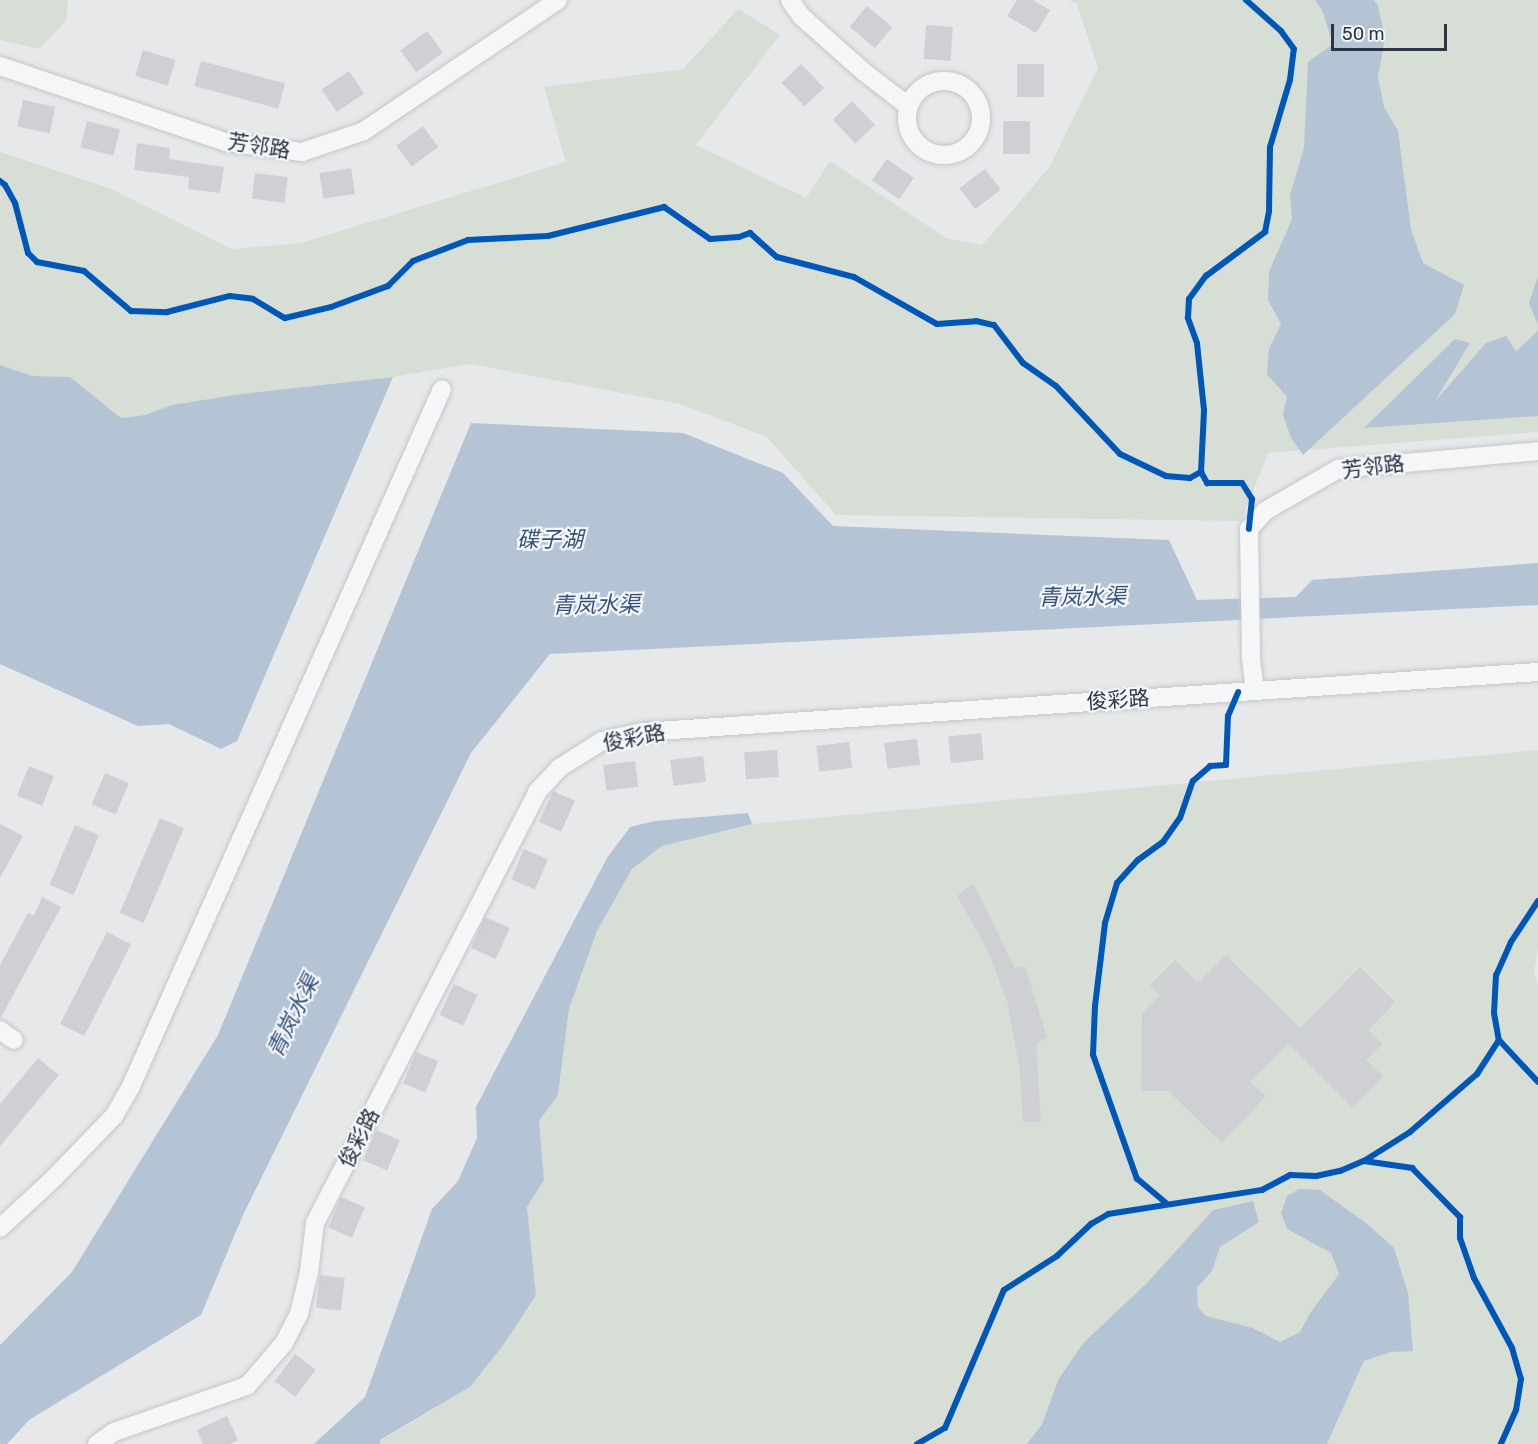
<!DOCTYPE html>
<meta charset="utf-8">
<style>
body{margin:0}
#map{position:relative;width:1538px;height:1444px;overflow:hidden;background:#e6e8ea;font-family:Rubik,"Noto Sans SC",sans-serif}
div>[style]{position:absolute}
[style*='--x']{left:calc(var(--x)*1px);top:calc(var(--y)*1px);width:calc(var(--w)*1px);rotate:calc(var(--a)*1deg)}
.green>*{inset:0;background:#d6ded6}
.water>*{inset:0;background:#b4c4d5}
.building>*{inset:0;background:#ced0d3;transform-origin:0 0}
.roads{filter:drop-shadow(0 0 2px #c4c6c8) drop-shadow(0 0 2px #c4c6c8)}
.minor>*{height:18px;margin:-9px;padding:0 9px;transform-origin:9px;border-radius:9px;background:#f5f6f7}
.minor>.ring{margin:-9px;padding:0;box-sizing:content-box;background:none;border:18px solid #f5f6f7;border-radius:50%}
.cycleway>*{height:6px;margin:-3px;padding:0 3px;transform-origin:3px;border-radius:3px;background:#0057b8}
span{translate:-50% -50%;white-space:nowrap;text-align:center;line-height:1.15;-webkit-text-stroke:4.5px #f4f6f9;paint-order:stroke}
.street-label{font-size:21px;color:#2b3445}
.water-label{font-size:22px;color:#34527a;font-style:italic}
.scale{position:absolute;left:1331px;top:24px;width:116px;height:27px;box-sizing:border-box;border:3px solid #2b3445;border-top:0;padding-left:8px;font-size:18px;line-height:21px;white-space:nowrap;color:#2b3445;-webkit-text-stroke:4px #f4f6f9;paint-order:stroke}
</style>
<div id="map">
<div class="green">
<div style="clip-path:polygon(0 0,68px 0,66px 21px,39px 49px,0 40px)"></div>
<div style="clip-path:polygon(1069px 0,1538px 0,1538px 432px,1268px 453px,1241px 521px,836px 515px,767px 437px,680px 404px,470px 364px,393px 377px,241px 394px,173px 405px,145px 415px,121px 418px,70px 377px,33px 376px,0 365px,0 152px,111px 189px,232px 249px,301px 243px,566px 162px,544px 87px,683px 69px,738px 9px,780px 35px,696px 145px,806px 198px,830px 161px,946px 238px,982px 245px,1049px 168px,1098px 68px,1077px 4px)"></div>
<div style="clip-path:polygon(1538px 750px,1538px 948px,1534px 971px,1538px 986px,1538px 1444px,1327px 1444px,1364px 1361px,1391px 1352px,1394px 1248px,1366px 1223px,1320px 1190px,1287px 1196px,1281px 1213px,1287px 1229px,1331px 1253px,1339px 1274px,1310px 1313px,1301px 1332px,1280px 1342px,1253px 1328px,1206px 1316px,1198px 1307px,1197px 1288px,1212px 1271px,1220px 1247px,1259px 1222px,1147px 1283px,1084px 1342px,1059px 1378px,1042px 1424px,1027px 1444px,380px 1444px,380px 1441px,470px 1387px,536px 1295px,527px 1207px,544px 1180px,539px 1121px,558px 1095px,569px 1009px,597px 931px,632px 869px,662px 846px,752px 824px)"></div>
</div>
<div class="water">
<div style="clip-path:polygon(1315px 0,1374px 0,1378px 6px,1385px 37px,1378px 77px,1384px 107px,1398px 131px,1411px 229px,1423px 263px,1464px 285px,1455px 314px,1303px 455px,1291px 438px,1283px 415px,1287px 397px,1267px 374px,1269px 349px,1281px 324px,1268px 300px,1269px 272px,1292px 219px,1290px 195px,1304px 148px,1308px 62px,1333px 44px,1322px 10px)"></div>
<div style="clip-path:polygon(1538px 276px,1538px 325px,1529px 303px)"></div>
<div style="clip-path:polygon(1538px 331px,1538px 416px,1364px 428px,1455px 339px,1470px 343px,1435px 401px,1486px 343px,1506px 336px,1516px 351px)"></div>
<div style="clip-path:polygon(0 365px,33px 376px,70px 377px,121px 418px,145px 415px,172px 405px,241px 394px,393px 377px,237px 741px,221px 749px,169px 724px,138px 726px,0 664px)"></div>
<div style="clip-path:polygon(471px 423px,683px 433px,783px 473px,833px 526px,1169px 540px,1197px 600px,1296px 597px,1312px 580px,1538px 563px,1538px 605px,550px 654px,471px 753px,243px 1215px,201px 1315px,29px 1420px,7px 1444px,0 1444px,0 1345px,72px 1272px,218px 1035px)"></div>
<div style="clip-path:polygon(748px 813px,752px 824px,662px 846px,632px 869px,597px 931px,569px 1009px,558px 1095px,539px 1121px,544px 1180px,527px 1207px,536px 1295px,504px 1344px,470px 1387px,380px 1440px,380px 1444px,314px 1444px,365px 1397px,432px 1209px,458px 1181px,477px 1138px,476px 1107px,607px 858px,630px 827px,655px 821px)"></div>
<div style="clip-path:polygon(1299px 1189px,1320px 1190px,1366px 1223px,1394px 1248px,1408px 1293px,1413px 1351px,1391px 1352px,1364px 1361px,1327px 1444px,1027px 1444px,1042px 1424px,1059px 1378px,1084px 1342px,1147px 1283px,1213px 1210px,1253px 1201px,1259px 1222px,1220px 1247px,1212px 1271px,1197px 1288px,1198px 1307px,1206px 1316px,1253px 1328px,1280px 1342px,1300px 1332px,1310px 1313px,1339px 1274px,1331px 1253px,1287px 1229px,1281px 1213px,1287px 1196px)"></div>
</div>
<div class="building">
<div style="clip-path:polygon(1017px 0,1033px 0,1050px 10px,1036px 33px,1007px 16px)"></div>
<div style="left:867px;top:6px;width:33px;height:27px;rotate:40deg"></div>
<div style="left:926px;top:25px;width:27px;height:34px;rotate:4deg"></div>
<div style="left:427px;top:31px;width:27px;height:33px;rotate:54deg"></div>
<div style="left:143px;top:50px;width:34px;height:27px;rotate:17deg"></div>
<div style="left:201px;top:61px;width:87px;height:26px;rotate:15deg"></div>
<div style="left:801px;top:64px;width:33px;height:27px;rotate:46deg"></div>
<div style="left:1017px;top:64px;width:27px;height:33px"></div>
<div style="left:349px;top:71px;width:27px;height:33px;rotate:56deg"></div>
<div style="left:23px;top:100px;width:33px;height:27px;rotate:12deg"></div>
<div style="left:852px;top:101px;width:33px;height:27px;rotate:46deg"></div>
<div style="left:87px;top:121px;width:34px;height:27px;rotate:14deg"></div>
<div style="left:1003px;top:121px;width:27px;height:33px"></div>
<div style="left:423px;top:126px;width:26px;height:33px;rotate:54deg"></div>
<div style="clip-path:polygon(137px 143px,170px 148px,169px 159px,224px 167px,220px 193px,188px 189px,189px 177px,134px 170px)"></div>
<div style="left:887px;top:159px;width:33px;height:26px;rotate:35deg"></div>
<div style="left:351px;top:168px;width:26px;height:32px;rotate:81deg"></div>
<div style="left:985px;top:169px;width:26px;height:32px;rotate:53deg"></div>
<div style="left:255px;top:173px;width:33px;height:26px;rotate:7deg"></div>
<div style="left:981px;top:733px;width:27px;height:33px;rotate:84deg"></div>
<div style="left:917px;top:739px;width:26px;height:33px;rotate:83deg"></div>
<div style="left:849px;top:742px;width:26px;height:33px;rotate:83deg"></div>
<div style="left:777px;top:750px;width:27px;height:33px;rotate:86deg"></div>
<div style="left:703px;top:756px;width:26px;height:33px;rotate:83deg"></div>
<div style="left:635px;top:761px;width:26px;height:32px;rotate:83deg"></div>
<div style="left:29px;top:766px;width:27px;height:32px;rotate:22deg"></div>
<div style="left:105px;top:773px;width:26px;height:34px;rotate:23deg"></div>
<div style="left:553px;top:791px;width:24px;height:34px;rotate:24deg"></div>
<div style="left:160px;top:818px;width:26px;height:103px;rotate:23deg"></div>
<div style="clip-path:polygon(0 824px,23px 836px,0 878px)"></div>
<div style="left:75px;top:825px;width:26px;height:65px;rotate:23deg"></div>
<div style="left:524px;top:849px;width:26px;height:33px;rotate:23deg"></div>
<div style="clip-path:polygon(973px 883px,1015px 968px,1025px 966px,1047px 1037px,1036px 1044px,1041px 1122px,1023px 1122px,1020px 1070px,1007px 1001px,988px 951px,957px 896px)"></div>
<div style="clip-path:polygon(42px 897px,61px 907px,0 1019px,0 965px,28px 913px,34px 916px)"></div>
<div style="left:485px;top:917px;width:27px;height:34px;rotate:24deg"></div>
<div style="left:107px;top:932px;width:27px;height:103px;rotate:27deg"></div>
<div style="clip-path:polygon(1226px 955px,1300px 1028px,1360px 967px,1395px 1002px,1368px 1030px,1383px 1044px,1366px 1060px,1383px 1076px,1353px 1108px,1289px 1044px,1250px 1082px,1266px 1096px,1222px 1143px,1168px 1091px,1141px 1091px,1142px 1013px,1160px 995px,1150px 985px,1175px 960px,1198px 983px)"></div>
<div style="left:454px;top:984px;width:26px;height:34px;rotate:25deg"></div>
<div style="left:416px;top:1052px;width:24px;height:34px;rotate:22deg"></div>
<div style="clip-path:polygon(38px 1058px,59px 1075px,0 1146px,0 1104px)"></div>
<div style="left:376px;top:1130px;width:26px;height:33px;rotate:23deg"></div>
<div style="left:341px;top:1197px;width:26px;height:33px;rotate:23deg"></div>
<div style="left:320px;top:1275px;width:25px;height:33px;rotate:7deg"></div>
<div style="left:295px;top:1354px;width:26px;height:34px;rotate:37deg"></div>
<div style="clip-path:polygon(227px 1416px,238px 1440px,230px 1444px,203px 1444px,197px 1430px)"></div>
</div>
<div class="roads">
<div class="minor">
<div style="--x:790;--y:0;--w:21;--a:55"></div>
<div style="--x:802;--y:17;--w:83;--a:41.6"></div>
<div style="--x:864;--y:72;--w:56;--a:37.7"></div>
<div style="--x:0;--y:66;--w:238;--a:18.6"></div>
<div style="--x:226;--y:142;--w:77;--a:7.5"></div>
<div style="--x:302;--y:152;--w:65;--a:-18.7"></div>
<div style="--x:364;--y:131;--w:234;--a:-34"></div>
<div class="ring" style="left:907px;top:81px;width:56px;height:56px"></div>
<div style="--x:1255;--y:691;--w:35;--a:-97"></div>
<div style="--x:1251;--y:656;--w:127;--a:-90.9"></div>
<div style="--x:1249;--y:529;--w:24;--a:-48"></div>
<div style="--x:1265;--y:511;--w:84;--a:-29.9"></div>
<div style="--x:1338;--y:469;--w:201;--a:-5.1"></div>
<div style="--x:0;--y:1030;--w:17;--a:36"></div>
<div style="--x:0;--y:1228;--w:75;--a:-42.8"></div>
<div style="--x:55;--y:1177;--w:85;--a:-46"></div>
<div style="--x:114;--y:1116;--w:34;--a:-60"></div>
<div style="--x:131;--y:1086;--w:763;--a:-65.95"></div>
<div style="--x:97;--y:1444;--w:21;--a:-35"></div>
<div style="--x:114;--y:1432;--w:141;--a:-19.1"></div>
<div style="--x:247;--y:1386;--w:57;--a:-49.3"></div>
<div style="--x:284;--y:1343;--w:33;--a:-63"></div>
<div style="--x:299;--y:1314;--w:43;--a:-76.6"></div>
<div style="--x:309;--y:1272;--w:49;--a:-83"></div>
<div style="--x:315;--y:1223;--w:485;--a:-62.7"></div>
<div style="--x:537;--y:792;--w:33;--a:-47"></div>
<div style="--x:559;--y:768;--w:51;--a:-32.1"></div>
<div style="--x:602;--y:741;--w:41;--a:-12.7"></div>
<div style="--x:642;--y:732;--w:898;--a:-3.83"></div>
</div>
</div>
<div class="cycleway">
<div style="--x:0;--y:181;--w:6;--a:39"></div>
<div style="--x:5;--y:185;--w:21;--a:61"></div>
<div style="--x:15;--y:203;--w:52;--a:75.4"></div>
<div style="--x:28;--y:253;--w:13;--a:45"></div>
<div style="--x:37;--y:262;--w:48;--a:10.8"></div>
<div style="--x:84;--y:271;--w:62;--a:40.4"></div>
<div style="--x:131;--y:311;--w:36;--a:2"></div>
<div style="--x:167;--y:312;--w:65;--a:-14.3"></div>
<div style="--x:230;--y:296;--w:23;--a:7"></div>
<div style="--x:253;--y:299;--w:37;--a:31"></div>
<div style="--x:285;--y:318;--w:47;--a:-13.4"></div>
<div style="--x:331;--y:307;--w:61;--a:-20.2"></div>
<div style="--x:388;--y:286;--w:35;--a:-45"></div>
<div style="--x:413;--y:261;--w:59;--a:-20.9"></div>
<div style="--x:468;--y:240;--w:80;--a:-2.9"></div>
<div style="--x:548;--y:236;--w:120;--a:-14"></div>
<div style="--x:664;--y:207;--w:56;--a:34.8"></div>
<div style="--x:710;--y:239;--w:29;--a:-4"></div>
<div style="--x:739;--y:237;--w:12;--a:-20"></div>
<div style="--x:750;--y:233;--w:36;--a:42"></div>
<div style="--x:777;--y:257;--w:80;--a:14.6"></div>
<div style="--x:854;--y:277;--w:95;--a:29.5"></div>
<div style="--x:937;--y:324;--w:39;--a:-4"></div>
<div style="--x:976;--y:321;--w:18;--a:13"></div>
<div style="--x:994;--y:325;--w:48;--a:52.7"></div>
<div style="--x:1023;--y:363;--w:40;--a:34.9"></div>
<div style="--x:1056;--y:386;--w:93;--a:46.7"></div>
<div style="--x:1120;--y:454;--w:51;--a:25.6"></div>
<div style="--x:1166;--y:476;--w:24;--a:5"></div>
<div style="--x:1190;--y:478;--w:13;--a:-29"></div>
<div style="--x:1201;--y:472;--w:13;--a:61"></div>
<div style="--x:1207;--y:483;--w:35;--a:0"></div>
<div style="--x:1242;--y:483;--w:19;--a:58"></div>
<div style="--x:1252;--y:499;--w:30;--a:96"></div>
<div style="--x:1201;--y:472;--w:62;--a:-87.2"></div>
<div style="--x:1204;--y:410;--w:67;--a:-96"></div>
<div style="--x:1197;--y:343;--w:27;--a:-110"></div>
<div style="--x:1188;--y:318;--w:19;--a:-87"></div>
<div style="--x:1189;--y:299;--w:29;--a:-54"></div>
<div style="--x:1206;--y:276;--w:74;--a:-36.7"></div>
<div style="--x:1265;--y:232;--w:21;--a:-79"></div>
<div style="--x:1269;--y:211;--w:64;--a:-89.1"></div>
<div style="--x:1270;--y:147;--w:70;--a:-73.4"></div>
<div style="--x:1290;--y:80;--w:31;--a:-83"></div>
<div style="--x:1294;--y:49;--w:22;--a:-126"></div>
<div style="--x:1281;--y:31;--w:47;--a:-138.5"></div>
<div style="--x:1538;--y:901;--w:49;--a:123.4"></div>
<div style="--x:1511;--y:942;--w:36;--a:114"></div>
<div style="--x:1496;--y:975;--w:38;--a:93"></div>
<div style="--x:1494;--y:1013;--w:27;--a:80"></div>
<div style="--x:1499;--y:1040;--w:57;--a:47.1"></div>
<div style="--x:1364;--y:1161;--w:54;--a:-32.2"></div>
<div style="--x:1410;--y:1132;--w:89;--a:-40.9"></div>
<div style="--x:1477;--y:1074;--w:40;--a:-57.1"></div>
<div style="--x:1166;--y:1203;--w:38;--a:-140"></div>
<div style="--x:1137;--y:1179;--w:132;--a:-109.5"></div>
<div style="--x:1093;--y:1055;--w:49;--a:-87.7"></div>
<div style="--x:1095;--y:1006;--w:84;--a:-83.1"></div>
<div style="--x:1105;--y:923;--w:42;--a:-73.3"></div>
<div style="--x:1117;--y:883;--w:31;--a:-48"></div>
<div style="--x:1138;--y:860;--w:31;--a:-36"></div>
<div style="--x:1163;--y:842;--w:29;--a:-55"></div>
<div style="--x:1180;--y:818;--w:39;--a:-71"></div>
<div style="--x:1193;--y:781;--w:23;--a:-41"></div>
<div style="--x:1210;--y:766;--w:16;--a:-4"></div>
<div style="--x:1226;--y:765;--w:49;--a:-87.7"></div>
<div style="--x:1228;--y:716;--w:26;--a:-67"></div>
<div style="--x:917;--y:1444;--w:32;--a:-30"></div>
<div style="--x:945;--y:1428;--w:150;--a:-66.9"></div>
<div style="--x:1004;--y:1290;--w:63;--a:-32.7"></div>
<div style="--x:1057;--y:1256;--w:47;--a:-43.3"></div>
<div style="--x:1091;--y:1224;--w:20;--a:-30"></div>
<div style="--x:1108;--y:1214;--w:156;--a:-8.9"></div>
<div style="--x:1262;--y:1190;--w:32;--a:-28"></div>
<div style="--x:1290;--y:1175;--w:26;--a:2"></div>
<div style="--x:1316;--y:1176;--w:25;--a:-12"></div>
<div style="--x:1340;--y:1171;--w:26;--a:-23"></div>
<div style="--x:1364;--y:1161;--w:49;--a:8.3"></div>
<div style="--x:1412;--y:1168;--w:69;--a:45.6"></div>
<div style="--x:1460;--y:1217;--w:21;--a:90"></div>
<div style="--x:1460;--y:1238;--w:42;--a:70.7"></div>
<div style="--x:1474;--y:1278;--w:80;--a:61.5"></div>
<div style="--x:1512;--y:1348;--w:32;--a:74"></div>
<div style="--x:1521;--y:1379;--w:31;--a:99"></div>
<div style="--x:1516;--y:1410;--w:37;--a:114"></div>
</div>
<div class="street-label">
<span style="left:259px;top:146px;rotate:9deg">芳邻路</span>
<span style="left:1373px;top:467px;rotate:-7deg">芳邻路</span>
<span style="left:1118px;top:700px;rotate:-4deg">俊彩路</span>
<span style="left:634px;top:738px;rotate:-11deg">俊彩路</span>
<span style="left:359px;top:1138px;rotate:-63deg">俊彩路</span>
</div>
<div class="water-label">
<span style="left:550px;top:540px">碟子湖</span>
<span style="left:1082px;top:597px;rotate:-1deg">青岚水渠</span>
<span style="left:596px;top:605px;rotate:-1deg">青岚水渠</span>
<span style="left:293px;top:1016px;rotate:-64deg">青岚水渠</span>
</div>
<div class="scale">50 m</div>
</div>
